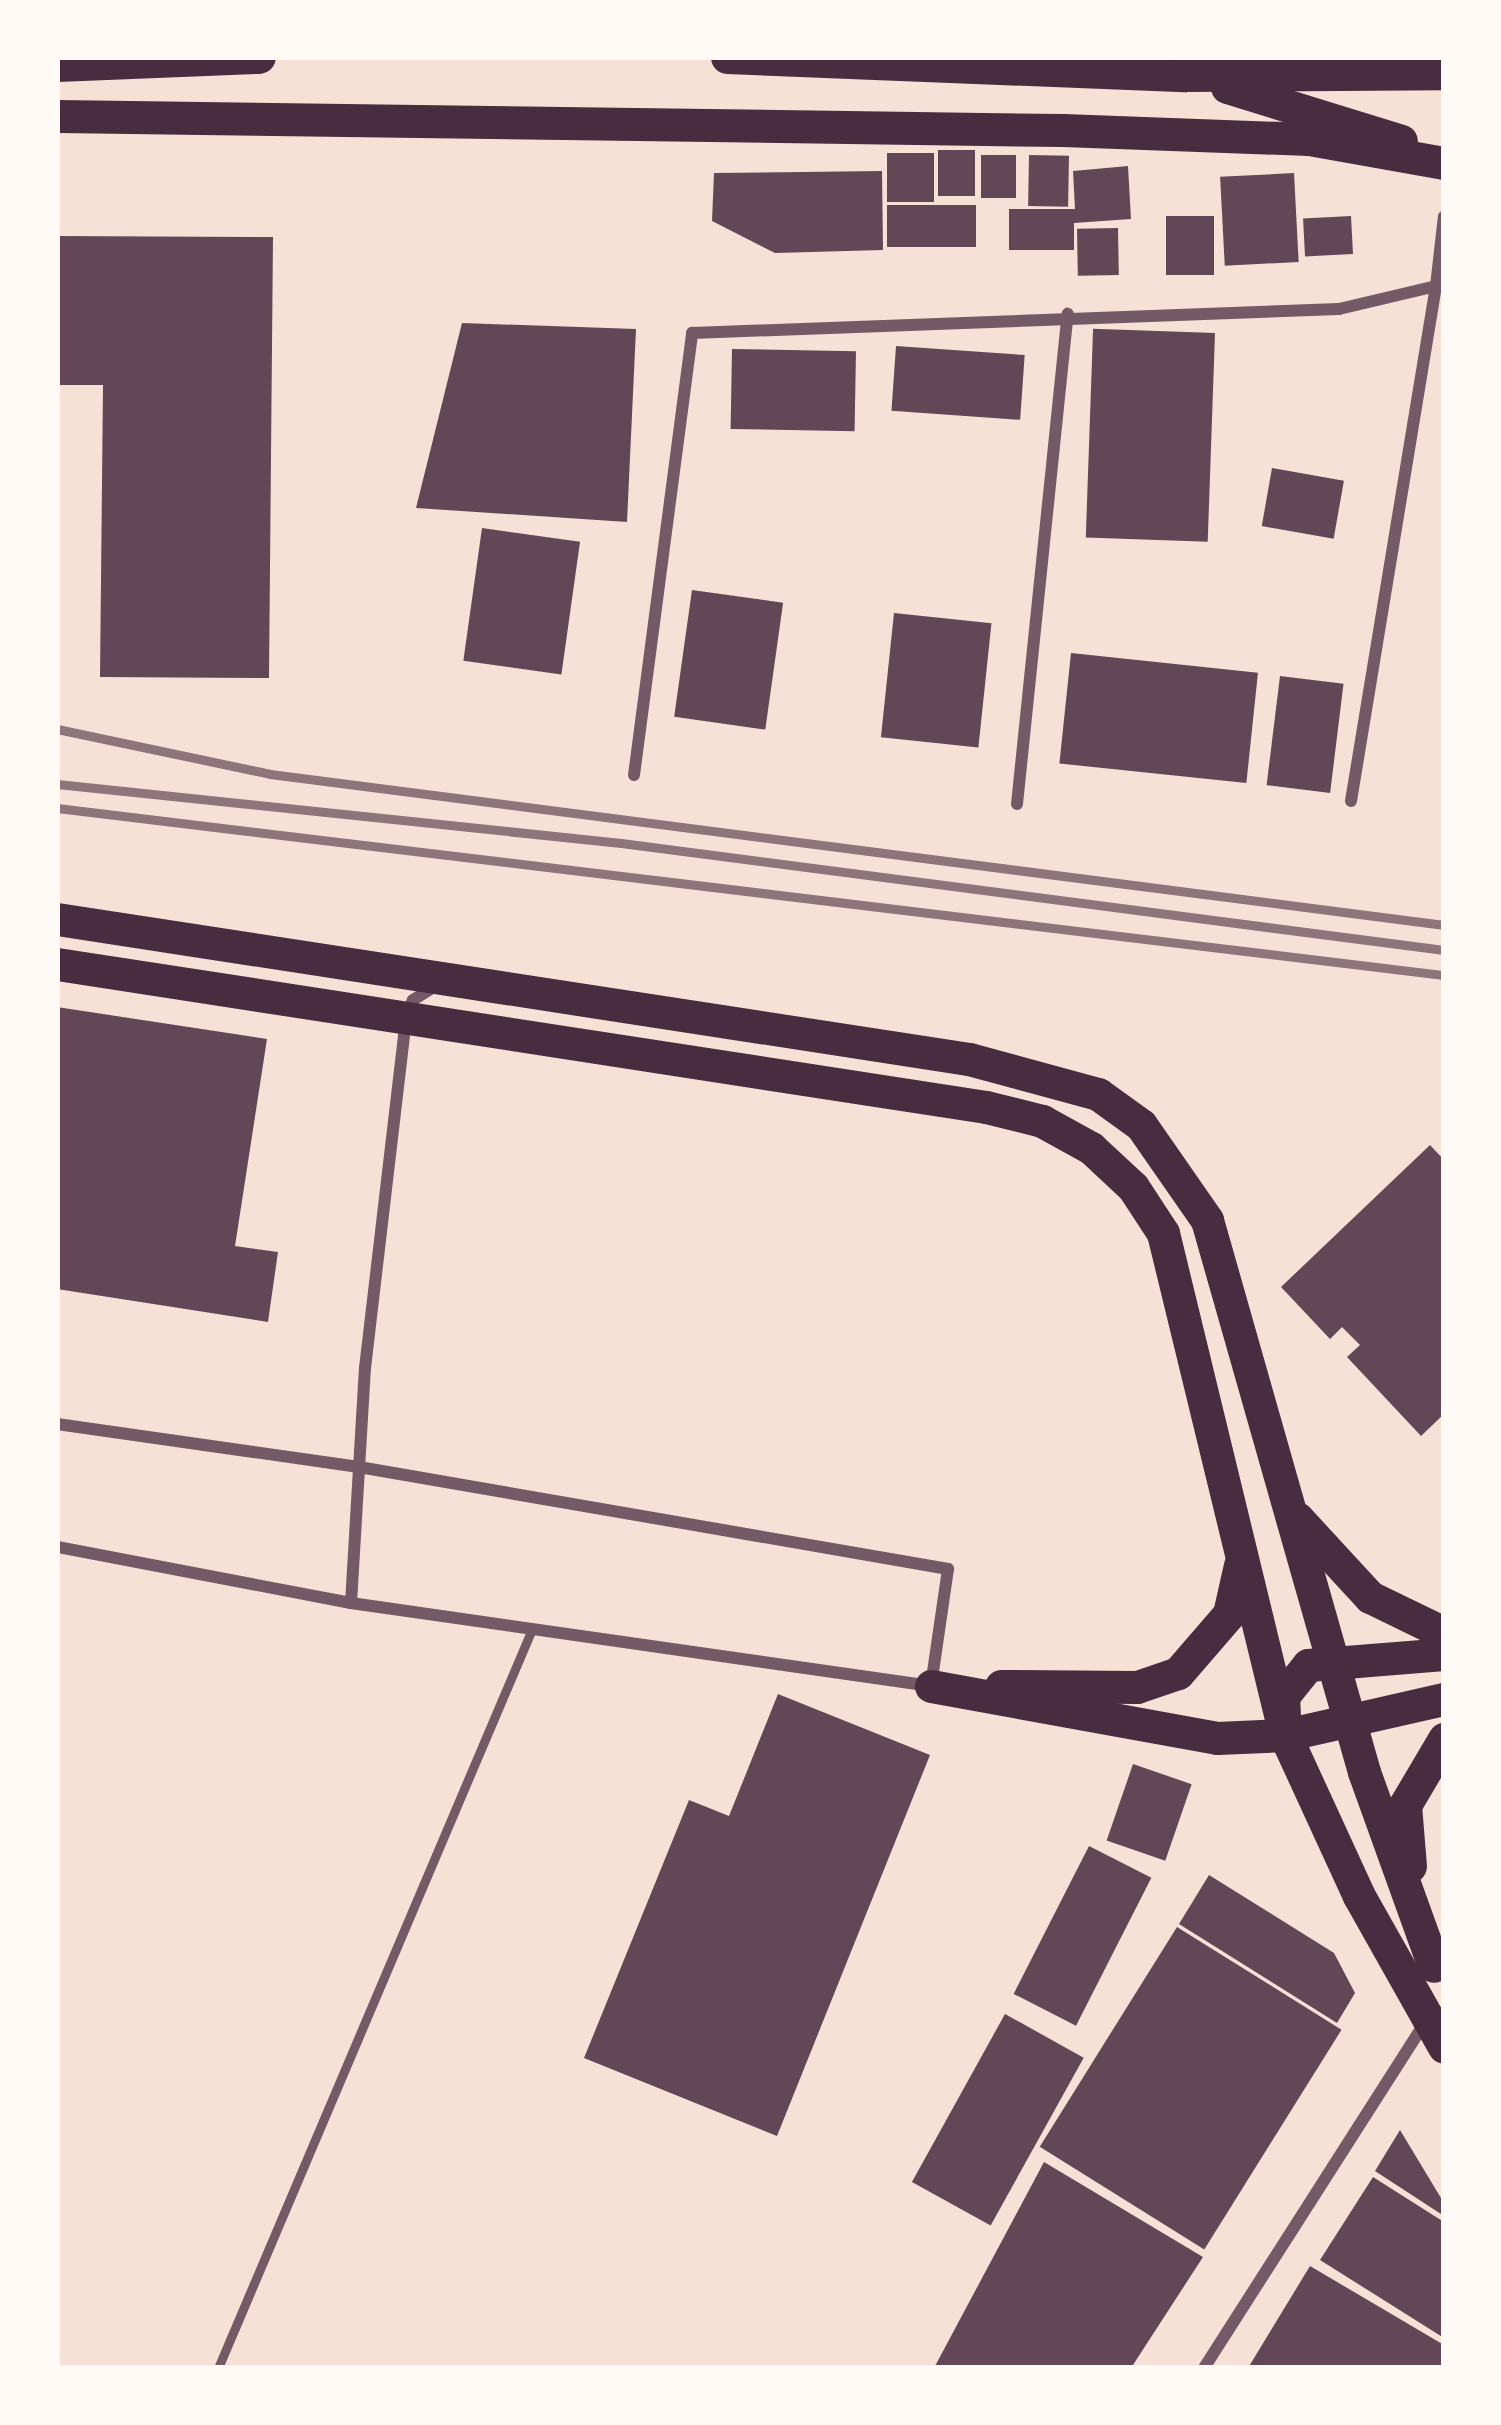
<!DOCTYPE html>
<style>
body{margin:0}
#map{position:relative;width:1501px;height:2425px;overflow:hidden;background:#f7e1d7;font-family:"Work Sans",sans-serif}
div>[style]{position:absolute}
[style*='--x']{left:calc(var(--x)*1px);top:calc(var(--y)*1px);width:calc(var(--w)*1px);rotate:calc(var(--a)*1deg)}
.building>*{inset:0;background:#644757;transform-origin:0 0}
.service>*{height:9px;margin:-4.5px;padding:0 4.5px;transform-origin:4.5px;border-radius:4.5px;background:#755966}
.minor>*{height:12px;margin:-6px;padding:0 6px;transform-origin:6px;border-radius:6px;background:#755966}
.trunk>*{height:33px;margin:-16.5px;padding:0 16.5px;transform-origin:16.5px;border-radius:16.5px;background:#4a2c40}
.rail>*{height:9px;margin:-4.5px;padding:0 4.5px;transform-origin:4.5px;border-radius:4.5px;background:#8f747c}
span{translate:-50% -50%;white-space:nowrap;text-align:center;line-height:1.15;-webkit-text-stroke:9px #fffaf5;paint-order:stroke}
.frame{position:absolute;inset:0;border:60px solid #fffaf5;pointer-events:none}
</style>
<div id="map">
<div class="building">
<div style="left:938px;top:150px;width:37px;height:46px"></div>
<div style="left:887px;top:153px;width:47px;height:49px"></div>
<div style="left:981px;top:155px;width:35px;height:43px"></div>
<div style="left:1029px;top:155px;width:40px;height:51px;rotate:1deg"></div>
<div style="clip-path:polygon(1128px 166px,1131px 219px,1074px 223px,1074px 250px,1009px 250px,1009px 209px,1075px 209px,1073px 171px)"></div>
<div style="clip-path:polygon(882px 171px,883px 250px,775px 253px,712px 221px,714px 173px)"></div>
<div style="left:1294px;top:173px;width:89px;height:74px;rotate:87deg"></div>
<div style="left:887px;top:205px;width:89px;height:42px"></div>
<div style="left:1214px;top:216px;width:59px;height:48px;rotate:90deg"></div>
<div style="left:1351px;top:216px;width:38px;height:48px;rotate:87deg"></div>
<div style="left:1118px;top:228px;width:47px;height:41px;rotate:89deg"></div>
<div style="clip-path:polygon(57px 236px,273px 237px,269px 678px,100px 677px,103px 385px,57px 385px)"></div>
<div style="clip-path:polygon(462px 323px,636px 329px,627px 522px,416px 508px)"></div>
<div style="left:1215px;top:333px;width:209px;height:122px;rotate:92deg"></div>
<div style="left:896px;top:346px;width:129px;height:65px;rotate:4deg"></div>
<div style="left:732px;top:349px;width:124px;height:80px;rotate:1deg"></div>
<div style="left:1272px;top:468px;width:73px;height:59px;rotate:10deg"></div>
<div style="left:482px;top:528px;width:99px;height:134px;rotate:8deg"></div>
<div style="left:692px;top:590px;width:92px;height:128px;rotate:8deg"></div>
<div style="left:894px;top:613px;width:98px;height:125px;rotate:6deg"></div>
<div style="left:1071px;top:653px;width:188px;height:111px;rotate:6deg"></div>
<div style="left:1280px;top:676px;width:64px;height:110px;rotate:7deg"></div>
<div style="clip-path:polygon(57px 1007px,267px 1039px,235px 1246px,278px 1252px,268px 1322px,57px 1289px)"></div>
<div style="clip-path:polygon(1430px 1145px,1444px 1160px,1444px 1414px,1421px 1436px,1347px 1357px,1360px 1345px,1342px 1327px,1330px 1339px,1281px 1287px)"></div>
<div style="clip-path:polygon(778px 1694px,930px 1755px,777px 2136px,584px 2058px,689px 1800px,729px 1816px)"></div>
<div style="left:1133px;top:1764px;width:62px;height:81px;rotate:19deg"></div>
<div style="left:1089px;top:1846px;width:70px;height:166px;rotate:27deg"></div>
<div style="clip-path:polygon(1209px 1875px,1334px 1953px,1355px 1993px,1337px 2023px,1179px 1924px)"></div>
<div style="left:1177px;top:1927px;width:194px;height:259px;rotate:32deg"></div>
<div style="left:1005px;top:2014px;width:90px;height:192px;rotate:29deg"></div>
<div style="clip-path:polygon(1400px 2130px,1444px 2203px,1444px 2216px,1375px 2171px)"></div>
<div style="clip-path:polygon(1044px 2162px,1203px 2257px,1131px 2368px,934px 2368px)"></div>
<div style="clip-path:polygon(1373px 2177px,1444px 2222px,1444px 2338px,1320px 2260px)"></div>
<div style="clip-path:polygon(1310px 2266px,1444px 2345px,1444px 2368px,1248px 2368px)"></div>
</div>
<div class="service">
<div style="--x:218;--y:2368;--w:803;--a:-66.98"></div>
</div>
<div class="minor">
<div style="--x:634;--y:775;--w:446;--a:-82.5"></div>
<div style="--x:692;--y:333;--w:647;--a:-2.12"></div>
<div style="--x:1339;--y:309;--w:100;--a:-13.3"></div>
<div style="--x:1436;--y:286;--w:70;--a:-83.5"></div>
<div style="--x:1351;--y:801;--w:522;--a:-80.63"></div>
<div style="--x:1017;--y:804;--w:493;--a:-84.1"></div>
<div style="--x:57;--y:1424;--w:305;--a:8.1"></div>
<div style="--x:359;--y:1467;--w:598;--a:9.82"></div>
<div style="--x:948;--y:1569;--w:118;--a:98.3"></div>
<div style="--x:931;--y:1686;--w:586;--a:-171.86"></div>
<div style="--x:351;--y:1603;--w:299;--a:-169.2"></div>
<div style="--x:351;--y:1603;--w:235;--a:-86.6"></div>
<div style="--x:365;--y:1368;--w:353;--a:-83.3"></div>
<div style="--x:406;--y:1017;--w:18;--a:-68"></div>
<div style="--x:413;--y:1000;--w:26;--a:-32"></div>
<div style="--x:1204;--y:2368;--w:408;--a:-57.4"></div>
</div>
<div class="trunk">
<div style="--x:727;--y:57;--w:458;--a:2.3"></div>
<div style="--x:1185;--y:75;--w:259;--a:-0.4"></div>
<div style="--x:57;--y:65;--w:202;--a:-2.3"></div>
<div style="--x:1227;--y:87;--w:182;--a:17.2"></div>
<div style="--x:57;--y:116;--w:1006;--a:0.8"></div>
<div style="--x:1063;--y:130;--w:246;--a:2.1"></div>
<div style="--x:1309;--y:139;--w:137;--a:10.1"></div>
<div style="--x:57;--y:919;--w:923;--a:8.73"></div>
<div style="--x:969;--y:1059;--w:134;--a:15.2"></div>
<div style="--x:1098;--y:1094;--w:53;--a:35.8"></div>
<div style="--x:1141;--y:1125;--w:116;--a:55.2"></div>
<div style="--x:1207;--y:1220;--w:574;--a:74.12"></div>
<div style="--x:1364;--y:1772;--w:206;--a:70.2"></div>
<div style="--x:57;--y:964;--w:940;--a:8.75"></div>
<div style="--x:986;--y:1107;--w:58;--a:14"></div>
<div style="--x:1042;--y:1121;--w:56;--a:28.9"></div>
<div style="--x:1091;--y:1148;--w:57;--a:42.9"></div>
<div style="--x:1133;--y:1187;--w:55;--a:56.9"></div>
<div style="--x:1163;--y:1233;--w:517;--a:76.34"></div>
<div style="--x:1285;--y:1735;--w:177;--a:65.3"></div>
<div style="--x:1359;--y:1896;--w:173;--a:60.6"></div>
<div style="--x:1297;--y:1518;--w:108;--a:47.3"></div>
<div style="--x:1370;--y:1597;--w:82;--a:25.9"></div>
<div style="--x:931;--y:1686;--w:291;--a:10.3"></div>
<div style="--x:1217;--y:1738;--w:68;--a:-2.5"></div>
<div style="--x:1285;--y:1735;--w:163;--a:-12.8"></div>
<div style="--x:1001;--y:1686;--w:136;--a:0.4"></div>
<div style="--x:1137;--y:1687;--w:43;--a:-18.9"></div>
<div style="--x:1178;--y:1673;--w:78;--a:-49.2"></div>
<div style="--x:1229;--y:1614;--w:50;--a:-77.3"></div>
<div style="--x:1284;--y:1715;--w:19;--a:-93"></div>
<div style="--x:1283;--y:1696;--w:40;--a:-51"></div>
<div style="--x:1308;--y:1665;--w:136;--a:-4.6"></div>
<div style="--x:1410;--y:1866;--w:61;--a:-94.7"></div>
<div style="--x:1405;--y:1805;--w:77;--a:-59.4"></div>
</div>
<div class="rail">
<div style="--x:57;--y:729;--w:218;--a:11.9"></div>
<div style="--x:270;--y:774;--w:1184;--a:7.33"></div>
<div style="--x:57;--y:784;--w:567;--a:5.97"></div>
<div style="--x:621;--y:843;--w:830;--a:7.41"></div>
<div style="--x:57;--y:808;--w:1397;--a:6.87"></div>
</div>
<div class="frame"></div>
</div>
